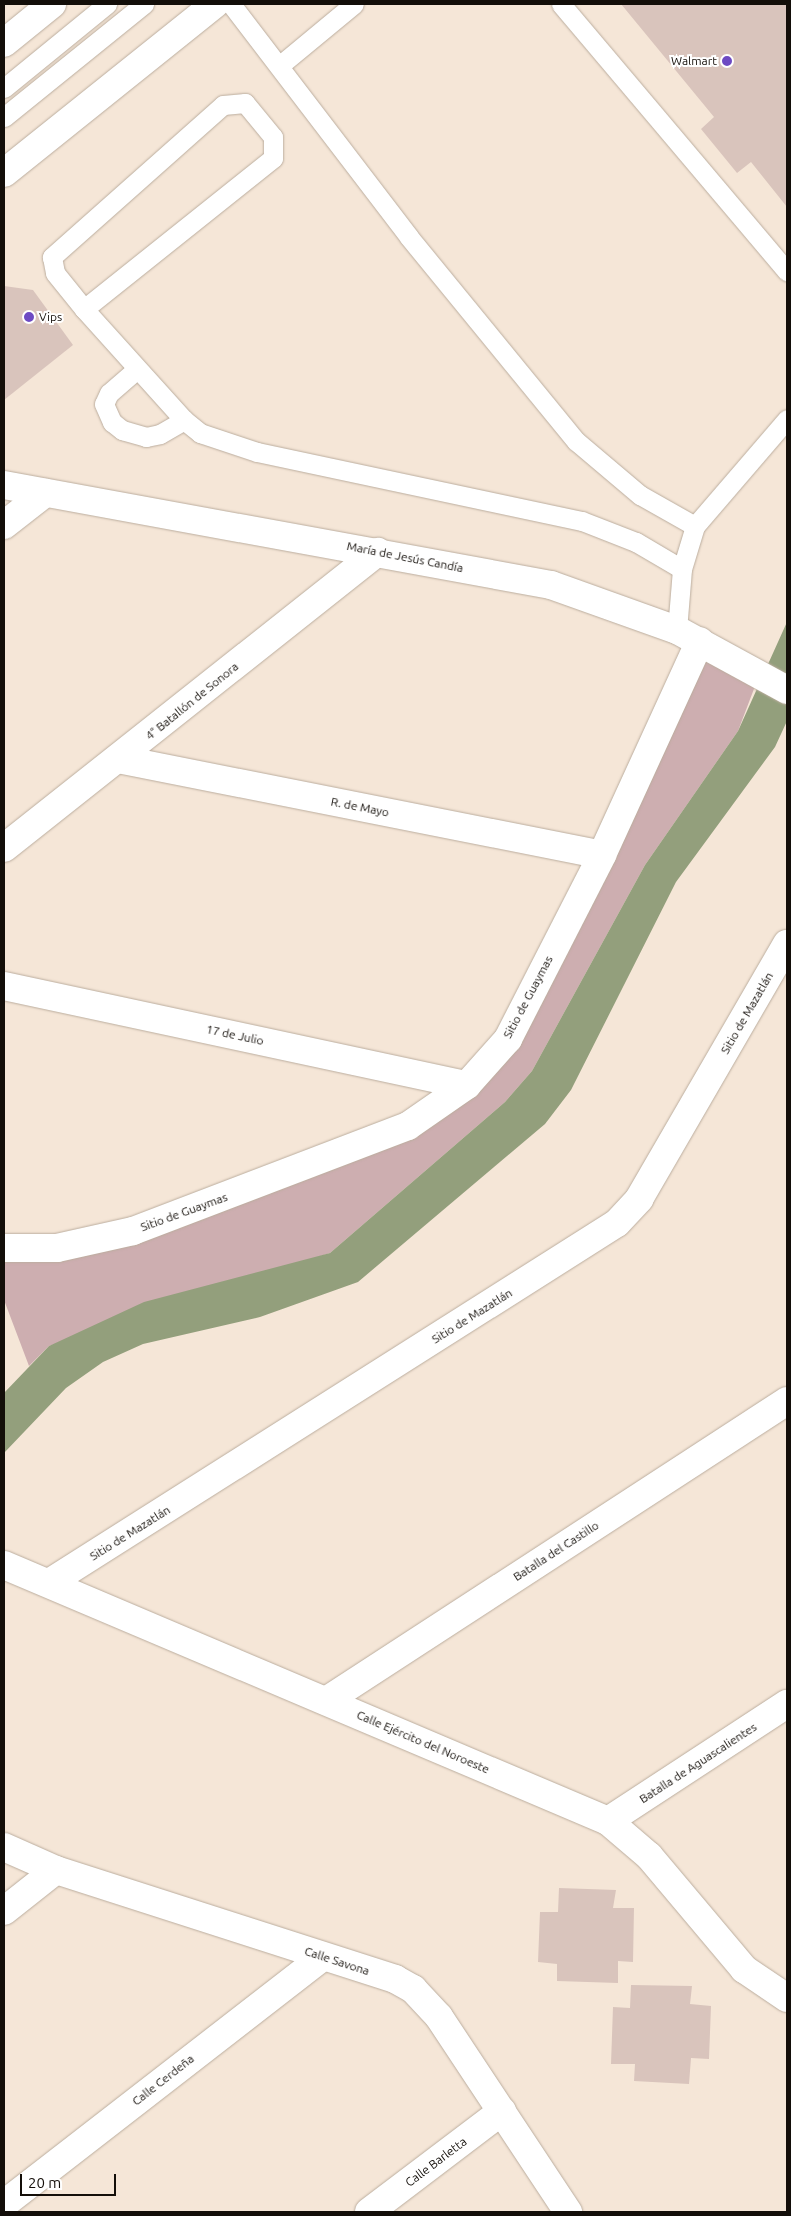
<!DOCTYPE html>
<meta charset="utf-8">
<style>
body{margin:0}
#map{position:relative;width:791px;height:2216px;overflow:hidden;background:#f5e6d7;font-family:Ubuntu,sans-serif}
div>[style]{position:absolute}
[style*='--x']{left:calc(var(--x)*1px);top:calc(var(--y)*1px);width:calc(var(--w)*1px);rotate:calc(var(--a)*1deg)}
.green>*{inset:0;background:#cdaeb0}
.water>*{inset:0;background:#939f7c}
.building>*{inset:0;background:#d9c4bc}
.roads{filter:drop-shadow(0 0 1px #bbad9e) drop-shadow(0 0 1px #bbad9e)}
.lane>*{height:19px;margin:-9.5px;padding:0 9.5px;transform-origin:9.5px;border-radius:9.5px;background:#fff}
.street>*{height:28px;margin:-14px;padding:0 14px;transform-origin:14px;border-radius:14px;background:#fff}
.secondary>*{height:28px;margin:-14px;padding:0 14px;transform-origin:14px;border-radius:14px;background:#fff}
.dots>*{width:14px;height:14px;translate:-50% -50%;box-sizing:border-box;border:2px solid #fff;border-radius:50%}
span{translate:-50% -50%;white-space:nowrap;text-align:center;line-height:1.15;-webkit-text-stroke:4px #fff;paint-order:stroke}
.poi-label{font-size:12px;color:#130e09}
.right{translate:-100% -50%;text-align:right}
.left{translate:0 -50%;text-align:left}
.street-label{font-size:12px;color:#130e09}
.frame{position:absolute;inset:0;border:5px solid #130e09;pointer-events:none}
.scale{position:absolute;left:20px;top:2174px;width:96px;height:22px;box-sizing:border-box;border:2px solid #130e09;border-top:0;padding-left:6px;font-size:15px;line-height:18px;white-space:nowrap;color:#130e09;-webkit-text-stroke:4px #fff;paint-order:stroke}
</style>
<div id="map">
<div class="green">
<div style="clip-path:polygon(700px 641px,760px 673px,738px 731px,645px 865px,532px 1071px,505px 1102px,330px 1253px,49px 1346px,29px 1366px,4px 1300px,4px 1248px,95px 1242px,350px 1151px,487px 1065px)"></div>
</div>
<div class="water">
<div style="clip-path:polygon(787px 622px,787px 721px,775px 747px,676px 882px,571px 1090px,545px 1124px,358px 1282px,260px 1317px,143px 1344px,103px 1362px,66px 1388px,4px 1453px,4px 1393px,49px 1346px,144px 1302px,330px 1253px,505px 1102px,532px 1071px,645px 865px,738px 731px)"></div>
</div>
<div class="building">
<div style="clip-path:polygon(621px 4px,787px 4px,787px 207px,751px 162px,737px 173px,701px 129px,714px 117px)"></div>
<div style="clip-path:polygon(4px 286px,33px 290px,73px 345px,4px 400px)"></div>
<div style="clip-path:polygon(559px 1888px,616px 1890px,613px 1908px,634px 1908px,633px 1962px,618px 1961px,618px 1983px,557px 1981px,557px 1964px,538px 1962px,540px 1912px,558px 1912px)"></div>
<div style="clip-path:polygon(631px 1985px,692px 1986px,690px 2004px,711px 2006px,709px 2059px,691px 2058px,689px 2084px,634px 2081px,635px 2064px,611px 2064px,613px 2007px,630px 2008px)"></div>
</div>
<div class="roads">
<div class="lane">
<div style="--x:231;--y:4;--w:293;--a:52.6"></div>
<div style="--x:409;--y:237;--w:264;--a:50.7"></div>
<div style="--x:576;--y:441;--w:84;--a:40.2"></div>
<div style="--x:640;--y:495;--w:63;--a:29.4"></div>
<div style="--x:561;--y:4;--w:350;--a:49.8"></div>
<div style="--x:279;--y:66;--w:97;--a:-39.6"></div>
<div style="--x:4;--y:88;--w:133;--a:-39.2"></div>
<div style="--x:4;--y:117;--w:180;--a:-38.9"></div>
<div style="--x:84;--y:309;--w:242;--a:-38.6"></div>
<div style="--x:273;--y:158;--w:21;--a:-90"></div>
<div style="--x:273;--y:137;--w:44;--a:-129.5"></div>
<div style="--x:245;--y:103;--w:22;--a:175"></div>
<div style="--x:223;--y:105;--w:229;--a:138.4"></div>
<div style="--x:52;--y:257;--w:16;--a:79"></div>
<div style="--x:55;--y:273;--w:46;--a:51.1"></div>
<div style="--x:84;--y:309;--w:149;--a:48"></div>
<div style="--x:184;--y:420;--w:21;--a:39"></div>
<div style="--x:200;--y:433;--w:60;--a:18.4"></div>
<div style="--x:257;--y:452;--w:332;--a:12"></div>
<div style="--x:582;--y:521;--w:58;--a:21.3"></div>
<div style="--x:636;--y:542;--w:53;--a:30.4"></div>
<div style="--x:137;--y:369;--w:37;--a:139"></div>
<div style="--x:109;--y:393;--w:12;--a:114"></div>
<div style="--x:104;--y:404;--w:20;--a:66"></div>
<div style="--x:112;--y:422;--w:13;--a:39"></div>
<div style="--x:122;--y:430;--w:25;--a:16"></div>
<div style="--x:146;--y:437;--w:14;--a:-12"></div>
<div style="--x:160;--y:434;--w:28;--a:-30"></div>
<div style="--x:677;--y:630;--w:61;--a:-85.3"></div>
<div style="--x:682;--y:569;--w:45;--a:-73.2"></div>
<div style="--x:695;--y:526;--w:141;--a:-49.3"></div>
</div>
<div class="street">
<div style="--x:4;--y:525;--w:52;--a:-38"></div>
<div style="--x:118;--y:759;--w:493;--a:11.2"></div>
<div style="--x:4;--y:848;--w:477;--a:-38.4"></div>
<div style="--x:4;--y:986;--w:473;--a:12.1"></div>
<div style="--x:4;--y:1248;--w:53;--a:0"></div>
<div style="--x:57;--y:1248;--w:78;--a:-12.6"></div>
<div style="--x:133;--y:1231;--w:294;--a:-20.9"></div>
<div style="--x:408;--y:1126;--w:72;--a:-34.8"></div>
<div style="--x:467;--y:1085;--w:62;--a:-48.3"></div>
<div style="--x:508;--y:1039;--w:207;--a:-62.9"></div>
<div style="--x:602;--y:855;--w:235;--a:-65.4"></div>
<div style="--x:4;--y:1565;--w:656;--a:22.97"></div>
<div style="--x:608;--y:1821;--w:54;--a:40.5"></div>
<div style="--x:649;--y:1856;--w:148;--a:49.9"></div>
<div style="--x:744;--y:1969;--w:52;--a:34"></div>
<div style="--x:49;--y:1583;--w:672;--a:-32.37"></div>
<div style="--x:617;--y:1223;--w:33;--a:-47"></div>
<div style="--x:639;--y:1199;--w:295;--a:-59.9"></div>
<div style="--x:326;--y:1701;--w:550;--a:-33.05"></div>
<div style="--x:608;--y:1821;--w:214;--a:-33.2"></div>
<div style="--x:4;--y:1847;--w:57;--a:23.9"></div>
<div style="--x:56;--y:1870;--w:356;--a:17.8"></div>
<div style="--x:395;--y:1979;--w:21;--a:29"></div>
<div style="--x:413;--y:1989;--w:38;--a:47"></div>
<div style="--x:439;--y:2017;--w:234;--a:56.5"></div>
<div style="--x:4;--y:1911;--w:66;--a:-38.3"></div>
<div style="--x:4;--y:2204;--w:403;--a:-37.8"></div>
<div style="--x:369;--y:2212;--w:167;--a:-37.2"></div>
</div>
<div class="secondary">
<div style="--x:4;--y:43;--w:62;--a:-39.1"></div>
<div style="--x:4;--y:173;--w:270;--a:-38.7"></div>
<div style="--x:4;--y:485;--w:556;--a:10.36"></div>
<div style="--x:551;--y:585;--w:134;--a:19.7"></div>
<div style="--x:677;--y:630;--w:125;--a:28.6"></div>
</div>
</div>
<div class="dots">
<div style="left:727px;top:61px;background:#6d4ac3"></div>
<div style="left:29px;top:317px;background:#6d4ac3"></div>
</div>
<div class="poi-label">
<span class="right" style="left:717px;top:61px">Walmart</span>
<span class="left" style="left:39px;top:317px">Vips</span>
</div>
<div class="street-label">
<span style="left:405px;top:557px;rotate:11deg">María de Jesús Candía</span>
<span style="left:192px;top:701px;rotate:-39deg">4° Batallón de Sonora</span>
<span style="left:360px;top:807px;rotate:11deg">R. de Mayo</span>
<span style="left:528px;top:997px;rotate:-62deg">Sitio de Guaymas</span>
<span style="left:747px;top:1013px;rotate:-60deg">Sitio de Mazatlán</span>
<span style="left:235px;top:1035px;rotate:12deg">17 de Julio</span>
<span style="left:184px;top:1212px;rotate:-20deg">Sitio de Guaymas</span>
<span style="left:472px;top:1316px;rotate:-32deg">Sitio de Mazatlán</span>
<span style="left:130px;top:1533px;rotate:-32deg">Sitio de Mazatlán</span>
<span style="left:556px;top:1551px;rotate:-33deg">Batalla del Castillo</span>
<span style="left:423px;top:1742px;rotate:23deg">Calle Ejército del Noroeste</span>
<span style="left:698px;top:1763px;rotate:-33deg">Batalla de Aguascalientes</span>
<span style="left:337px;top:1961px;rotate:18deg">Calle Savona</span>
<span style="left:163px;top:2080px;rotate:-38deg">Calle Cerdeña</span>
<span style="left:436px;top:2162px;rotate:-37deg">Calle Barletta</span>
</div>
<div class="frame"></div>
<div class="scale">20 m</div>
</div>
